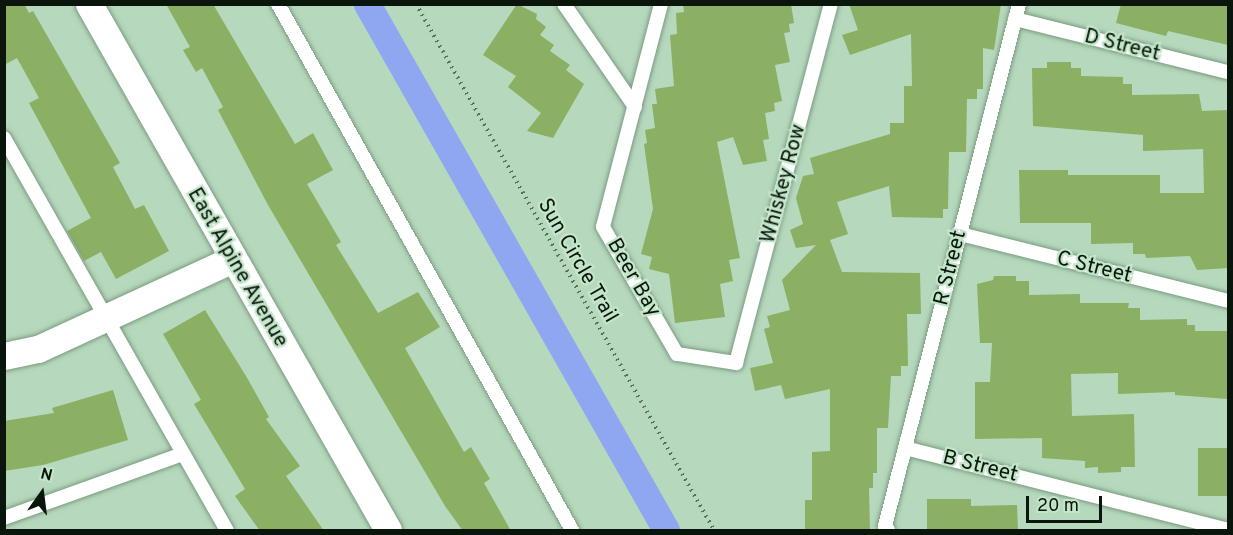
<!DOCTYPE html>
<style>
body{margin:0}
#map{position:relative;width:1233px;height:535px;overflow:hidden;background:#b6d8bc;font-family:Overpass,sans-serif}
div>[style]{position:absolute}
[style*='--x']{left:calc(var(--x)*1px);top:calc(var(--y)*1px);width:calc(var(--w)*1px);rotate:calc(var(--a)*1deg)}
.canal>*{height:27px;margin:-13.5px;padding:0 13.5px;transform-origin:13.5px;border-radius:13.5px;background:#8fa7f0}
.building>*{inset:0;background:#8baf63;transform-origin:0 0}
.path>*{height:4px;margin-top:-2px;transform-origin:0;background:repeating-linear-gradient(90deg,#586e5b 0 1.5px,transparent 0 6px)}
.roads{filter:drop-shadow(0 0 2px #7b9b80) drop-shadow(0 0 2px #7b9b80)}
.service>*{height:14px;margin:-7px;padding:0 7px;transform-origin:7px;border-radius:7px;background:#fff}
.minor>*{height:27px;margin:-13.5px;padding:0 13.5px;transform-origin:13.5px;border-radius:13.5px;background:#fff}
span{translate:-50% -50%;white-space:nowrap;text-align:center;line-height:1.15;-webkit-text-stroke:4.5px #c3e5c9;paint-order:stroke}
.street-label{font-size:21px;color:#0a160c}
.frame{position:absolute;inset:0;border:6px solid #0a160c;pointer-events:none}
.north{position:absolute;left:12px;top:463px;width:60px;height:60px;-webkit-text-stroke:4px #c3e5c9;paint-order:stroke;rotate:14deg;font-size:16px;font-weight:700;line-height:24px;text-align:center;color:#0a160c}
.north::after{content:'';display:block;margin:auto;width:21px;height:27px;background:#0a160c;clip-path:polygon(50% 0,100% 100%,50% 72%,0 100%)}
.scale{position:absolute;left:1026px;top:496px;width:76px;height:27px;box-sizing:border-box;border:3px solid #0a160c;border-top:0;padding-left:8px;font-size:18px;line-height:21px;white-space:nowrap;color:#0a160c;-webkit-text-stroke:4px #c3e5c9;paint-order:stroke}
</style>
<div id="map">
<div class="canal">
<div style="--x:367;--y:4;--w:605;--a:60.38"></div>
</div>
<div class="building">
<div style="clip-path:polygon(4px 4px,24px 4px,29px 13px,33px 11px,120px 163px,113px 167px,135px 209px,144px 205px,169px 251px,116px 279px,101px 252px,84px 261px,67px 231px,91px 218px,29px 103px,39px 98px,17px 58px,4px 65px)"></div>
<div style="clip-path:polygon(166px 4px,213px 4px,295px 144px,313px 133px,333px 170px,307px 184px,341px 242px,336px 245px,378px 313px,418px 292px,440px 327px,405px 348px,464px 452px,471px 447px,490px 479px,484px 483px,511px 531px,463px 531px,445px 506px,268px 205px,218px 110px,223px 107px,202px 68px,196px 72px,183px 50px,190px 47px)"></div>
<div style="clip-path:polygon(517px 4px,537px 14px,536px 19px,546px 27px,540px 35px,554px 45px,550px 51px,570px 65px,566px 70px,584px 84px,553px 138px,527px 131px,541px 113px,508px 87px,516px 76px,483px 55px)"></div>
<div style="clip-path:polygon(683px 4px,791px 4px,794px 23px,789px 24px,790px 32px,784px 33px,790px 62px,775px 65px,782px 101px,774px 103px,775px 111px,765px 113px,769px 139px,763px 140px,767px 161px,743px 165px,733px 137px,717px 142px,740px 258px,729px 260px,733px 281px,720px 284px,725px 317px,675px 323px,669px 274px,649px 269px,652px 257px,641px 254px,653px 209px,644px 144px,647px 143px,645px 130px,655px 128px,652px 104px,657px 104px,655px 89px,674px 86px,670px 35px,677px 34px,676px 13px,684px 12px)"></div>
<div style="clip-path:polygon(849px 4px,1001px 4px,994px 50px,983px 48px,983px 89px,977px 89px,977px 99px,967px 99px,966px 152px,949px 152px,948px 209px,943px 209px,943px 218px,892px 217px,889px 186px,837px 202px,848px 234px,830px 240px,842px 272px,920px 273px,921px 314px,907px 314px,908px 366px,901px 366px,901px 376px,891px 376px,888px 428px,877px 428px,877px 473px,873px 473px,873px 488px,869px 488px,870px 531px,805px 531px,805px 500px,812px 500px,812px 452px,830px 451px,830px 389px,785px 399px,781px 385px,755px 391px,750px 368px,773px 363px,764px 329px,770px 327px,767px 316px,790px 310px,782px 280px,816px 245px,796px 248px,790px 230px,803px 224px,796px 198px,803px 176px,814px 174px,810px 158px,890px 134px,890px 123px,904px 123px,904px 86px,912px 86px,911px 34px,850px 55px,842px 35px,858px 30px)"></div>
<div style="clip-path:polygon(1121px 4px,1228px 4px,1228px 45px,1168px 31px,1166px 36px,1116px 23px)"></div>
<div style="clip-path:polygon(1047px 62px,1071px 62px,1071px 68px,1081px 68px,1081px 76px,1123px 77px,1123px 84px,1132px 84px,1132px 95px,1199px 94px,1202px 111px,1228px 110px,1228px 268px,1197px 270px,1190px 256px,1146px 258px,1145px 254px,1133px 254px,1133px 243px,1091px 244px,1091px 223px,1020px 223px,1019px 170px,1068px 170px,1068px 175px,1160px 175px,1160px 193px,1204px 193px,1203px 149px,1143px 151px,1143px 135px,1033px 126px,1032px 68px,1047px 68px)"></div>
<div style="clip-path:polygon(994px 276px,1016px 276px,1016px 281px,1029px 281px,1029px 295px,1080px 294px,1080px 303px,1129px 303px,1128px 308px,1140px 308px,1140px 320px,1187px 319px,1187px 325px,1195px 325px,1195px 331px,1228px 331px,1228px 399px,1175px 395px,1175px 392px,1118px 394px,1118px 373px,1071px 374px,1072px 416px,1134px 414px,1135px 467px,1121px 467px,1121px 472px,1098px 473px,1098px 467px,1085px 468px,1085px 461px,1042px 458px,1042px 438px,975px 439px,975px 382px,990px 382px,992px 343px,980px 343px,977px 284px,993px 280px)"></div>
<div style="clip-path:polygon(205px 310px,246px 376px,269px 417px,266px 419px,300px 466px,286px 476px,324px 531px,260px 531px,235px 496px,245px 489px,194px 404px,201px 400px,163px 334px)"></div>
<div style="clip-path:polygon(113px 390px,128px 440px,43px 465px,4px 471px,4px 421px,54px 413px,52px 408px)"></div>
<div style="left:1198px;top:448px;width:30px;height:48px"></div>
<div style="clip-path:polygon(927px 499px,971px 499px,971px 506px,1017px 505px,1018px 531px,927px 531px)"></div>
</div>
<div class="path">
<div style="--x:416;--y:4;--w:605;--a:60.47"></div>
</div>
<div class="roads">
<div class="service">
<div style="--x:278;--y:4;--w:603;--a:60.8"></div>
<div style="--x:564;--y:4;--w:125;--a:55.4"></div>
<div style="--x:661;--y:4;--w:230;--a:104.6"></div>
<div style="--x:603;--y:227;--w:147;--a:59.8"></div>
<div style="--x:677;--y:354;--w:60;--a:8.7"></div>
<div style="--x:736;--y:363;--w:371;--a:-75.2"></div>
<div style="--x:1015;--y:19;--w:219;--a:14"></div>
<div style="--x:4;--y:138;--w:451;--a:60.4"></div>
<div style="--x:960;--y:234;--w:276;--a:14"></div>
<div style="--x:905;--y:448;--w:333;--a:14.2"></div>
<div style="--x:4;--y:518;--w:190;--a:-19.7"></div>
<div style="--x:888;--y:530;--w:5;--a:-127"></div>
<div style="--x:885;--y:526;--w:539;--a:-75.6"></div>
</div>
<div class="minor">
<div style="--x:89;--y:4;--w:605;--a:60.38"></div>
<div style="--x:4;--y:356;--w:35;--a:-12"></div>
<div style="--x:38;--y:349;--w:213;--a:-24.8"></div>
</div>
</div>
<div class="street-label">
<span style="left:1122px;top:46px;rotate:14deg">D Street</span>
<span style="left:784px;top:184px;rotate:-75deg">Whiskey Row</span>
<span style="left:577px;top:261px;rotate:60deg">Sun Circle Trail</span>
<span style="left:237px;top:268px;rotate:60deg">East Alpine Avenue</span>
<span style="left:951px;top:268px;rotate:-76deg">R Street</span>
<span style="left:1094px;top:268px;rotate:14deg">C Street</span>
<span style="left:633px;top:278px;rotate:60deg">Beer Bay</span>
<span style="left:980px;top:467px;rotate:14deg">B Street</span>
</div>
<div class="frame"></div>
<div class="north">N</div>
<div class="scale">20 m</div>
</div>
